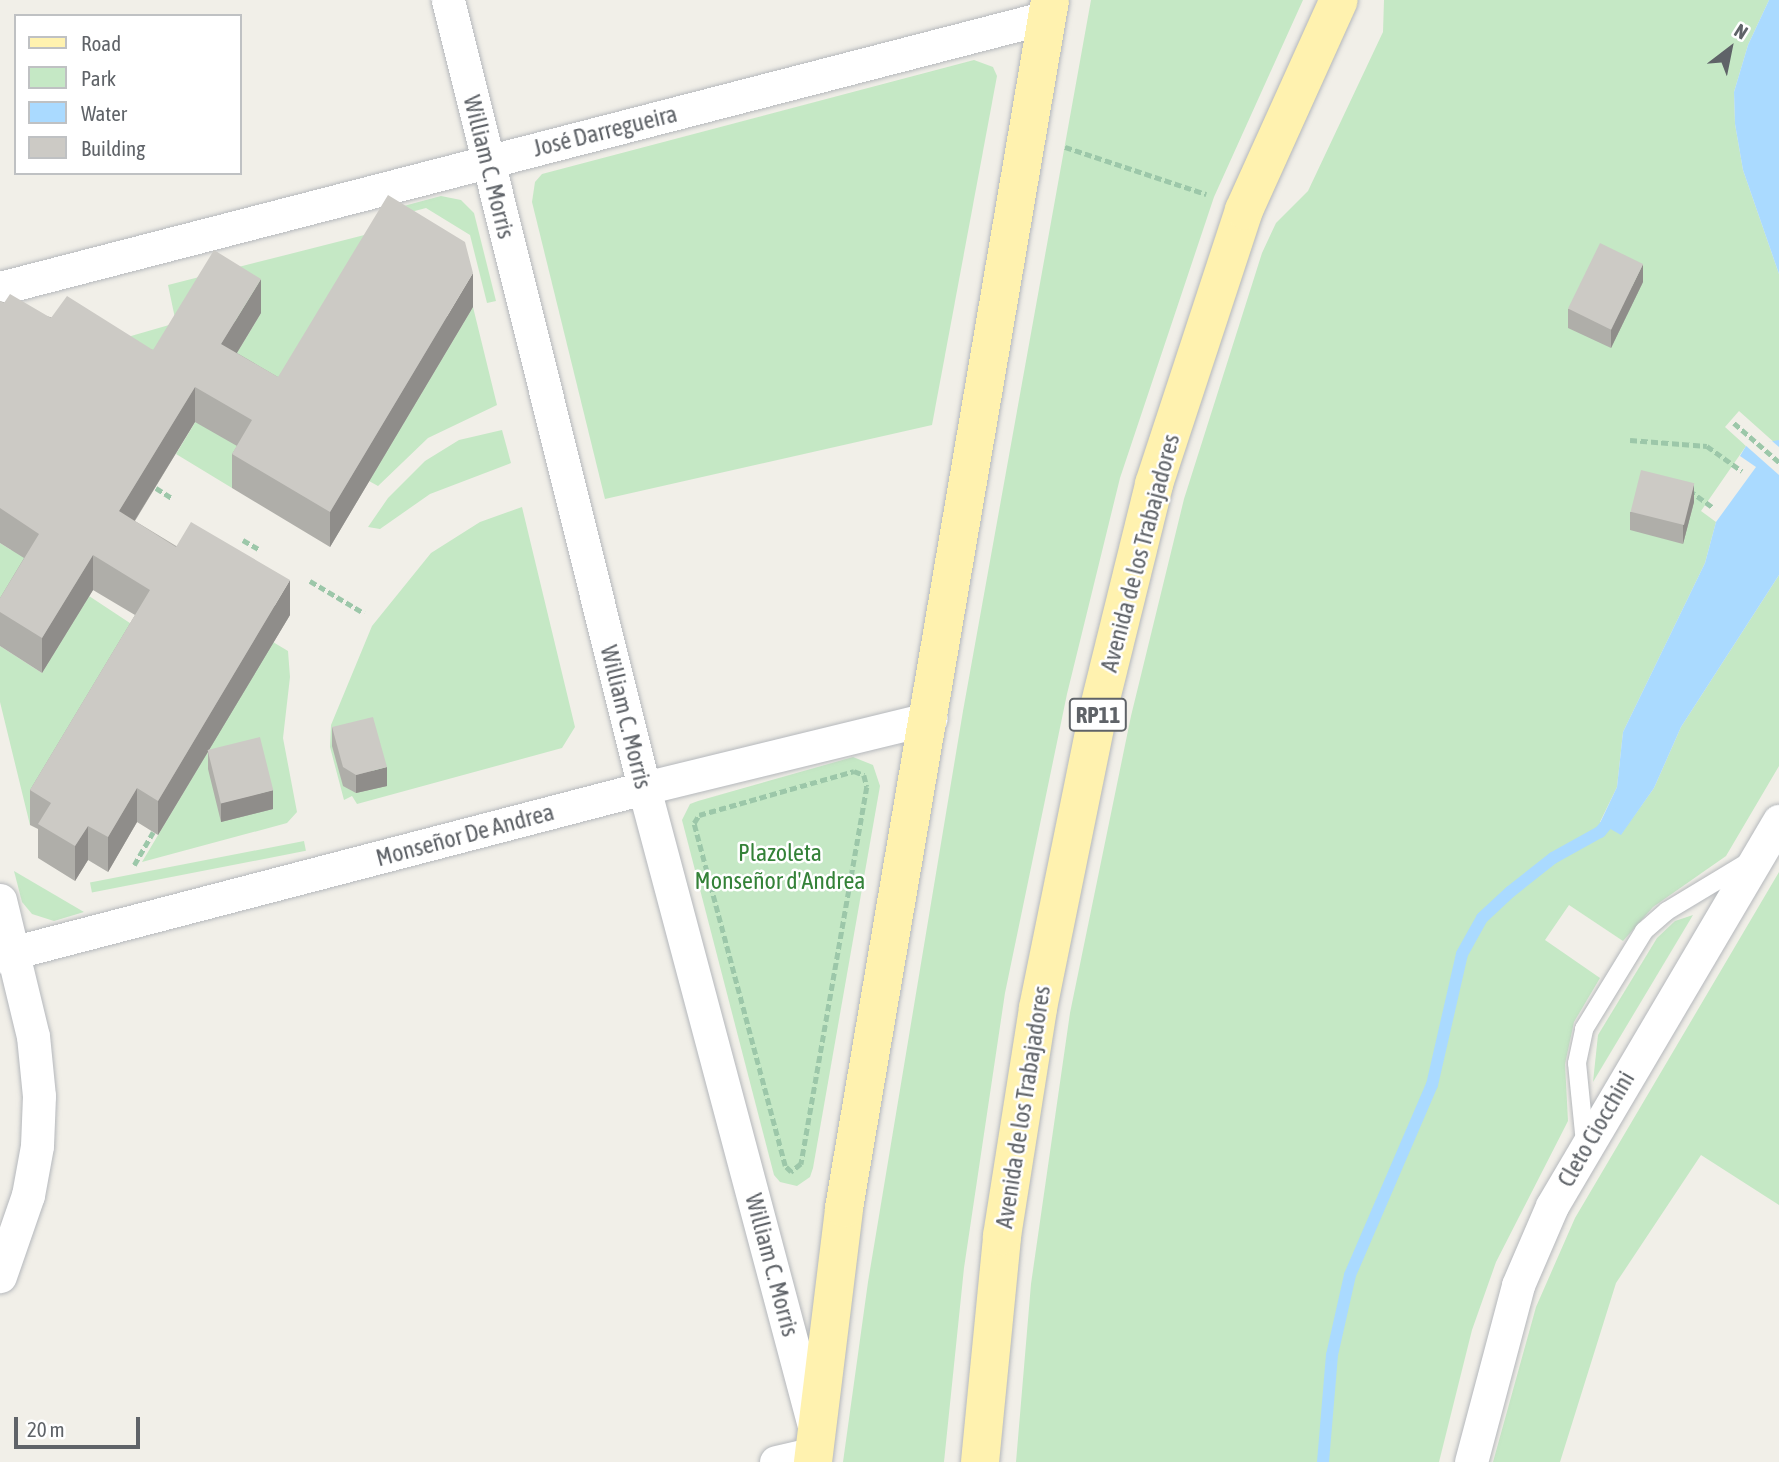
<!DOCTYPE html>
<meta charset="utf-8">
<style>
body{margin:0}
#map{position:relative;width:1779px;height:1462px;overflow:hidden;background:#f1efe8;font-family:"Asap Condensed",sans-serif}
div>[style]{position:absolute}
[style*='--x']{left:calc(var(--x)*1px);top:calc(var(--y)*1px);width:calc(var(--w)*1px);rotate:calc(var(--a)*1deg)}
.green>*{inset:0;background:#c5e8c5;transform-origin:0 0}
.water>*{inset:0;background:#aadaff}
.pier>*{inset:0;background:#f1efe8}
.stream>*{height:12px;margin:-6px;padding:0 6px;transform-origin:6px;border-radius:6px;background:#aadaff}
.path>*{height:4.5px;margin-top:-2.25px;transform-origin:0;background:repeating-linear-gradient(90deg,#9cc7a9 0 7px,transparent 0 10.5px)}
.roads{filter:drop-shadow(0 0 2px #b5b8bc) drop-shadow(0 0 2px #b5b8bc)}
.lane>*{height:18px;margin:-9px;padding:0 9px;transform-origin:9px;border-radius:9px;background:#fff}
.street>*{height:33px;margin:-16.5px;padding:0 16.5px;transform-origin:16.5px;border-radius:16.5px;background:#fff}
.primary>*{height:38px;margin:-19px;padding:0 19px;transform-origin:19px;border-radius:19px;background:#fff2af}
.wall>*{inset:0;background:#afaea9}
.shaded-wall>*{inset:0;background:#8f8d8a}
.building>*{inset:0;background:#cccac5;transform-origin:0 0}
span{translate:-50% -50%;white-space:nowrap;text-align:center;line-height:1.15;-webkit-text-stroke:5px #fff;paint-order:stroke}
.shield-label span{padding:2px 5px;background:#fff;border:2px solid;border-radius:5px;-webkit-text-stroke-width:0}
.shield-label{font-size:23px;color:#5f6368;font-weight:700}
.street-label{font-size:24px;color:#5f6368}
.park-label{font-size:24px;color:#348238}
.legend{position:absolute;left:14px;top:14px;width:228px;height:161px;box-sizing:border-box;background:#fff;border:2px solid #bfc1c3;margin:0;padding:9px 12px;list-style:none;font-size:21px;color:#5f6368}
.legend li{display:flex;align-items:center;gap:14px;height:35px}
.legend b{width:35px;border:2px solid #bfc1c3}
.north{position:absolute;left:1695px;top:14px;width:70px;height:70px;-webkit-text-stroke:5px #fff;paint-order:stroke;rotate:32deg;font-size:19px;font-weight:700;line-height:28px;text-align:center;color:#5f6368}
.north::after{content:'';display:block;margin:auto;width:24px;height:32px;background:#5f6368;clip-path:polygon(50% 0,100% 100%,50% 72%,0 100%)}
.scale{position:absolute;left:14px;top:1417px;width:126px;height:32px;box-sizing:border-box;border:4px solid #5f6368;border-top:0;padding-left:9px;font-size:21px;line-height:24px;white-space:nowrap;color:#5f6368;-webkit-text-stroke:5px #fff;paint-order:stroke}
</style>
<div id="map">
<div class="green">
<div style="clip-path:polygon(1091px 0,1303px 0,1214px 197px,1120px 478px,1067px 694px,1005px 993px,964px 1268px,944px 1462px,843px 1462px,868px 1282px,963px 711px)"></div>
<div style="clip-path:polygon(1384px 0,1769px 0,1748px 45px,1734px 92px,1735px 124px,1743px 170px,1779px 274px,1779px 440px,1776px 444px,1739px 411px,1725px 427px,1746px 446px,1701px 511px,1716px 522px,1705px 563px,1623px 732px,1617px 787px,1600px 822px,1621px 834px,1654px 788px,1681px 727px,1779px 575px,1779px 766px,1726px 856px,1653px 907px,1623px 941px,1569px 905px,1545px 940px,1600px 978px,1574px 1022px,1565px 1064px,1568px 1121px,1496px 1262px,1472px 1330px,1439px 1462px,1016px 1462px,1031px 1284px,1070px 1013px,1131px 716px,1184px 499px,1262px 253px,1276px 223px,1308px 191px,1383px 32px)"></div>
<div style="clip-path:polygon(974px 60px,993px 67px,997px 76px,932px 425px,605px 499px,532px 202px,535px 182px,542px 174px)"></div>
<div style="clip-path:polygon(441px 196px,461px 200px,474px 213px,496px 301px,487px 303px,470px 235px,426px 208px,388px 218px,385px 211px)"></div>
<div style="clip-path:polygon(388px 229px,232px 488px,176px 454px,261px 313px,124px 431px,93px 347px,176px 323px,168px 285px)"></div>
<div style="clip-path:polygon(473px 307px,497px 405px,428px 438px,378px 486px,369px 481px)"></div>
<div style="clip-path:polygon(502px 430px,511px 463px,430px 494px,380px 529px,368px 527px,388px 498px,425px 461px,459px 440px)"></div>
<div style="clip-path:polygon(53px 483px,0 633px,0 543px,11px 550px)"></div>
<div style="clip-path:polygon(522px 507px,575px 727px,562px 748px,357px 804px,352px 796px,344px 800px,330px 747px,331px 725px,372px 626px,431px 553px,480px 522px)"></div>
<div style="clip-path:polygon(89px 596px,145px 633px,30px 825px,0 702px,0 646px,42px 673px)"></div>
<div style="clip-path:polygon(273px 642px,288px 651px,290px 677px,283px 738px,297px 812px,287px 823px,142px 862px)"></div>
<div style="clip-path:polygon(853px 757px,873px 765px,880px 786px,813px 1168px,810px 1177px,797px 1186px,780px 1182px,774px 1175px,682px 820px,690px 804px,698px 801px)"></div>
<div style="left:304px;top:841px;width:10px;height:218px;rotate:79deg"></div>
<div style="clip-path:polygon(14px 871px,84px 912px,54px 921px,32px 914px,22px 902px)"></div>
<div style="clip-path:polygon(1779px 872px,1779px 1205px,1701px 1155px,1616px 1283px,1560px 1462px,1493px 1462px,1536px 1307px,1575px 1218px)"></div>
<div style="clip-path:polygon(1693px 915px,1593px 1082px,1598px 1035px,1657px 938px,1675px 921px)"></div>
</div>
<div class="water">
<div style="clip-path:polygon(1769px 0,1779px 0,1779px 274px,1743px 170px,1735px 124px,1734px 92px,1748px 45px)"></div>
<div style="clip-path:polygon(1779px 440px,1779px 575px,1681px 727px,1654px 788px,1621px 835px,1600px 823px,1617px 787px,1623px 732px,1705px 563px,1716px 522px,1756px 467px,1740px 456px,1746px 446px)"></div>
</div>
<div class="pier">
<div style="clip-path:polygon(1772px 441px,1779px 447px,1779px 475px,1744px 444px)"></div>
</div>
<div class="stream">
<div style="--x:1323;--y:1462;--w:107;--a:-85.2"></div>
<div style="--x:1332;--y:1355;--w:82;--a:-77.3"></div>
<div style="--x:1350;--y:1275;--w:207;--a:-66.7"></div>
<div style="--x:1432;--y:1085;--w:134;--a:-77.1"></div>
<div style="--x:1462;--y:954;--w:41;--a:-60.9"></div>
<div style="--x:1482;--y:918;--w:38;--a:-43"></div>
<div style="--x:1510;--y:892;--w:55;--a:-38.3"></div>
<div style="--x:1553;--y:858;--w:54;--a:-29"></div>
<div style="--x:1600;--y:832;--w:23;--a:-49"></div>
</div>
<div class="path">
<div style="--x:1065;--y:147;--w:149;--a:18.4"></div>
<div style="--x:1734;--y:423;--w:60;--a:40.9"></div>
<div style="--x:1630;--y:440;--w:77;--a:4.5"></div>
<div style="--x:1707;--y:446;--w:43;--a:35.5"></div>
<div style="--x:156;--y:488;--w:19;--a:32"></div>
<div style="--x:1689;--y:490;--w:31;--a:36"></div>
<div style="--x:243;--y:540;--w:20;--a:30"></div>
<div style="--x:310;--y:581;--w:63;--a:30.7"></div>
<div style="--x:854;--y:771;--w:11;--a:22"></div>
<div style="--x:864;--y:775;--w:12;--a:76"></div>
<div style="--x:867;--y:787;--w:383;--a:99.9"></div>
<div style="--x:801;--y:1164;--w:13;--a:141"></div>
<div style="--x:791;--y:1172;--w:8;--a:-135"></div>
<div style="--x:785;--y:1166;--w:355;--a:-104.9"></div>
<div style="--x:694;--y:823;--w:9;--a:-58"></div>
<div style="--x:699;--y:815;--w:161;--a:-15.8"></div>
<div style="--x:740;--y:843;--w:13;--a:29"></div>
<div style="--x:134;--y:865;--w:38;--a:-60"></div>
</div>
<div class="roads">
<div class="lane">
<div style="--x:1585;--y:1143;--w:80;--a:-95.7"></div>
<div style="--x:1577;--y:1063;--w:35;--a:-78"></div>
<div style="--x:1584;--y:1029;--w:115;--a:-58.5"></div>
<div style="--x:1644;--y:931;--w:30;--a:-41"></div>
<div style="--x:1667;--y:911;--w:97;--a:-31.1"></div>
</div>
<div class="street">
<div style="--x:448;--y:0;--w:812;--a:76.03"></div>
<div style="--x:644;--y:788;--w:660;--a:75.08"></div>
<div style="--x:0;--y:288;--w:1082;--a:-14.51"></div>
<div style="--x:0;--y:900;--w:140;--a:76.4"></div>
<div style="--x:33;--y:1036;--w:60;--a:84.3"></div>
<div style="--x:39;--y:1096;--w:50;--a:92.3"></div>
<div style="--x:37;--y:1146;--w:50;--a:100.4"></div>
<div style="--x:28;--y:1195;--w:86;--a:109.1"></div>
<div style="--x:0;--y:956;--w:666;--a:-14.62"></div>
<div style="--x:644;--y:788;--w:295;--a:-13.7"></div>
<div style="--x:776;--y:1462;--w:39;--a:-13"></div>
<div style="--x:1471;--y:1462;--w:183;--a:-75.1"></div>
<div style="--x:1518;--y:1285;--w:86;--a:-66.7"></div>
<div style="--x:1552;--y:1206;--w:447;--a:-59.5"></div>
</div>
<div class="primary">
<div style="--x:813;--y:1462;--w:256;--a:-83"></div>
<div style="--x:844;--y:1208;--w:1225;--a:-80.32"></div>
<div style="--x:980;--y:1462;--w:227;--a:-84.4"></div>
<div style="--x:1002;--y:1236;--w:231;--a:-81"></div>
<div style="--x:1038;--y:1008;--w:307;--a:-78.5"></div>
<div style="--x:1099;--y:707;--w:230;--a:-76.1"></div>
<div style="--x:1154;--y:484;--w:288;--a:-71.8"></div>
<div style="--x:1244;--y:210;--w:230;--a:-65.7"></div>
</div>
</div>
<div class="wall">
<div style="clip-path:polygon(1643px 282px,1611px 348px,1568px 328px,1568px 309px)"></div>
<div style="clip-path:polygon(0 301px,153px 350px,261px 313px,237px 353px,278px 377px,473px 307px,330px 547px,232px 488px,232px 454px,237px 446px,195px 422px,135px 521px,290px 615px,209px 750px,273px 809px,221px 822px,208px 769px,208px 752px,158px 835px,137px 822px,108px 872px,88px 860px,75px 881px,38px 858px,38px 829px,30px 825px,30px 790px,135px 615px,93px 590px,42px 673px,0 646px,0 598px,24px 558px,0 543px)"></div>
<div style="clip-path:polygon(1694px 502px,1683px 544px,1630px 530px,1630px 512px)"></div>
<div style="clip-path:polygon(332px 727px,387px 786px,356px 793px,343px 786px,332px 746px)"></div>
</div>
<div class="shaded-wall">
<div style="clip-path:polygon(1643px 264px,1643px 282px,1611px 348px,1611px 329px)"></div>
<div style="clip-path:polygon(473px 273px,473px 307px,330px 547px,330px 512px)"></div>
<div style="clip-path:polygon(261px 279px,261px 313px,221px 379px,221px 344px)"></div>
<div style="clip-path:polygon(195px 387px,195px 422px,119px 546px,119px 511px)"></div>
<div style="clip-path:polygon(1694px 483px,1694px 502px,1683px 544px,1683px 525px)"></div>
<div style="clip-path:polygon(93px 555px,93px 590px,42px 673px,42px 638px)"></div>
<div style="clip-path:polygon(290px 580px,290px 615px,158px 835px,158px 801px)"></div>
<div style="clip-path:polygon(387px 767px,387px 786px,356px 793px,356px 775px)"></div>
<div style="clip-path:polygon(137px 788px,137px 822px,108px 872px,108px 837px)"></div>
<div style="clip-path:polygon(273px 790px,273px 809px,221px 822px,221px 803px)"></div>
<div style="clip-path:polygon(88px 826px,88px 860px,75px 881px,75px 846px)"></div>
</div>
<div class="building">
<div style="clip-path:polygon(388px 195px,465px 242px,473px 273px,330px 512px,232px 454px,252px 420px,195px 387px,119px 511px,176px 547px,191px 522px,290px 580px,158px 801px,137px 788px,108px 837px,88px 826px,75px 846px,38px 824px,51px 803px,30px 790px,150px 590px,93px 555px,42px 638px,0 612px,0 598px,39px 534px,0 508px,0 301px,4px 303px,10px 294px,51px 318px,67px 296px,153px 350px,214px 250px,261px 279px,221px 344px,278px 377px)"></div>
<div style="left:1600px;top:243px;width:48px;height:73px;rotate:26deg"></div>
<div style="left:1641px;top:470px;width:55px;height:43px;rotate:14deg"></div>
<div style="clip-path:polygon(373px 717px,387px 767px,356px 775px,343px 767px,332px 727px)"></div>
<div style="left:260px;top:737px;width:55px;height:54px;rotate:76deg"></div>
</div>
<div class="shield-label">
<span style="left:1098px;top:715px">RP11</span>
</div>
<div class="street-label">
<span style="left:605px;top:131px;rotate:-14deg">José Darregueira</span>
<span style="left:489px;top:167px;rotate:76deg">William C. Morris</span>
<span style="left:1140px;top:553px;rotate:-75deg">Avenida de los Trabajadores</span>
<span style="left:626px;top:717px;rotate:76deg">William C. Morris</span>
<span style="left:465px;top:835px;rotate:-15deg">Monseñor De Andrea</span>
<span style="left:1023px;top:1107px;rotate:-81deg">Avenida de los Trabajadores</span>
<span style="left:1596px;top:1129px;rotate:-60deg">Cleto Ciocchini</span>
<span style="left:772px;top:1265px;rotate:75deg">William C. Morris</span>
</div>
<div class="park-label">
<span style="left:780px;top:867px">Plazoleta<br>Monseñor d'Andrea</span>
</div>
<ul class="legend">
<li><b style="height:9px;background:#fff2af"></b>Road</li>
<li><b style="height:19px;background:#c5e8c5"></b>Park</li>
<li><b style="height:19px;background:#aadaff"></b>Water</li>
<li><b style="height:19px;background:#cccac5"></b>Building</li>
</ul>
<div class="north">N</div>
<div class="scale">20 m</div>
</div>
